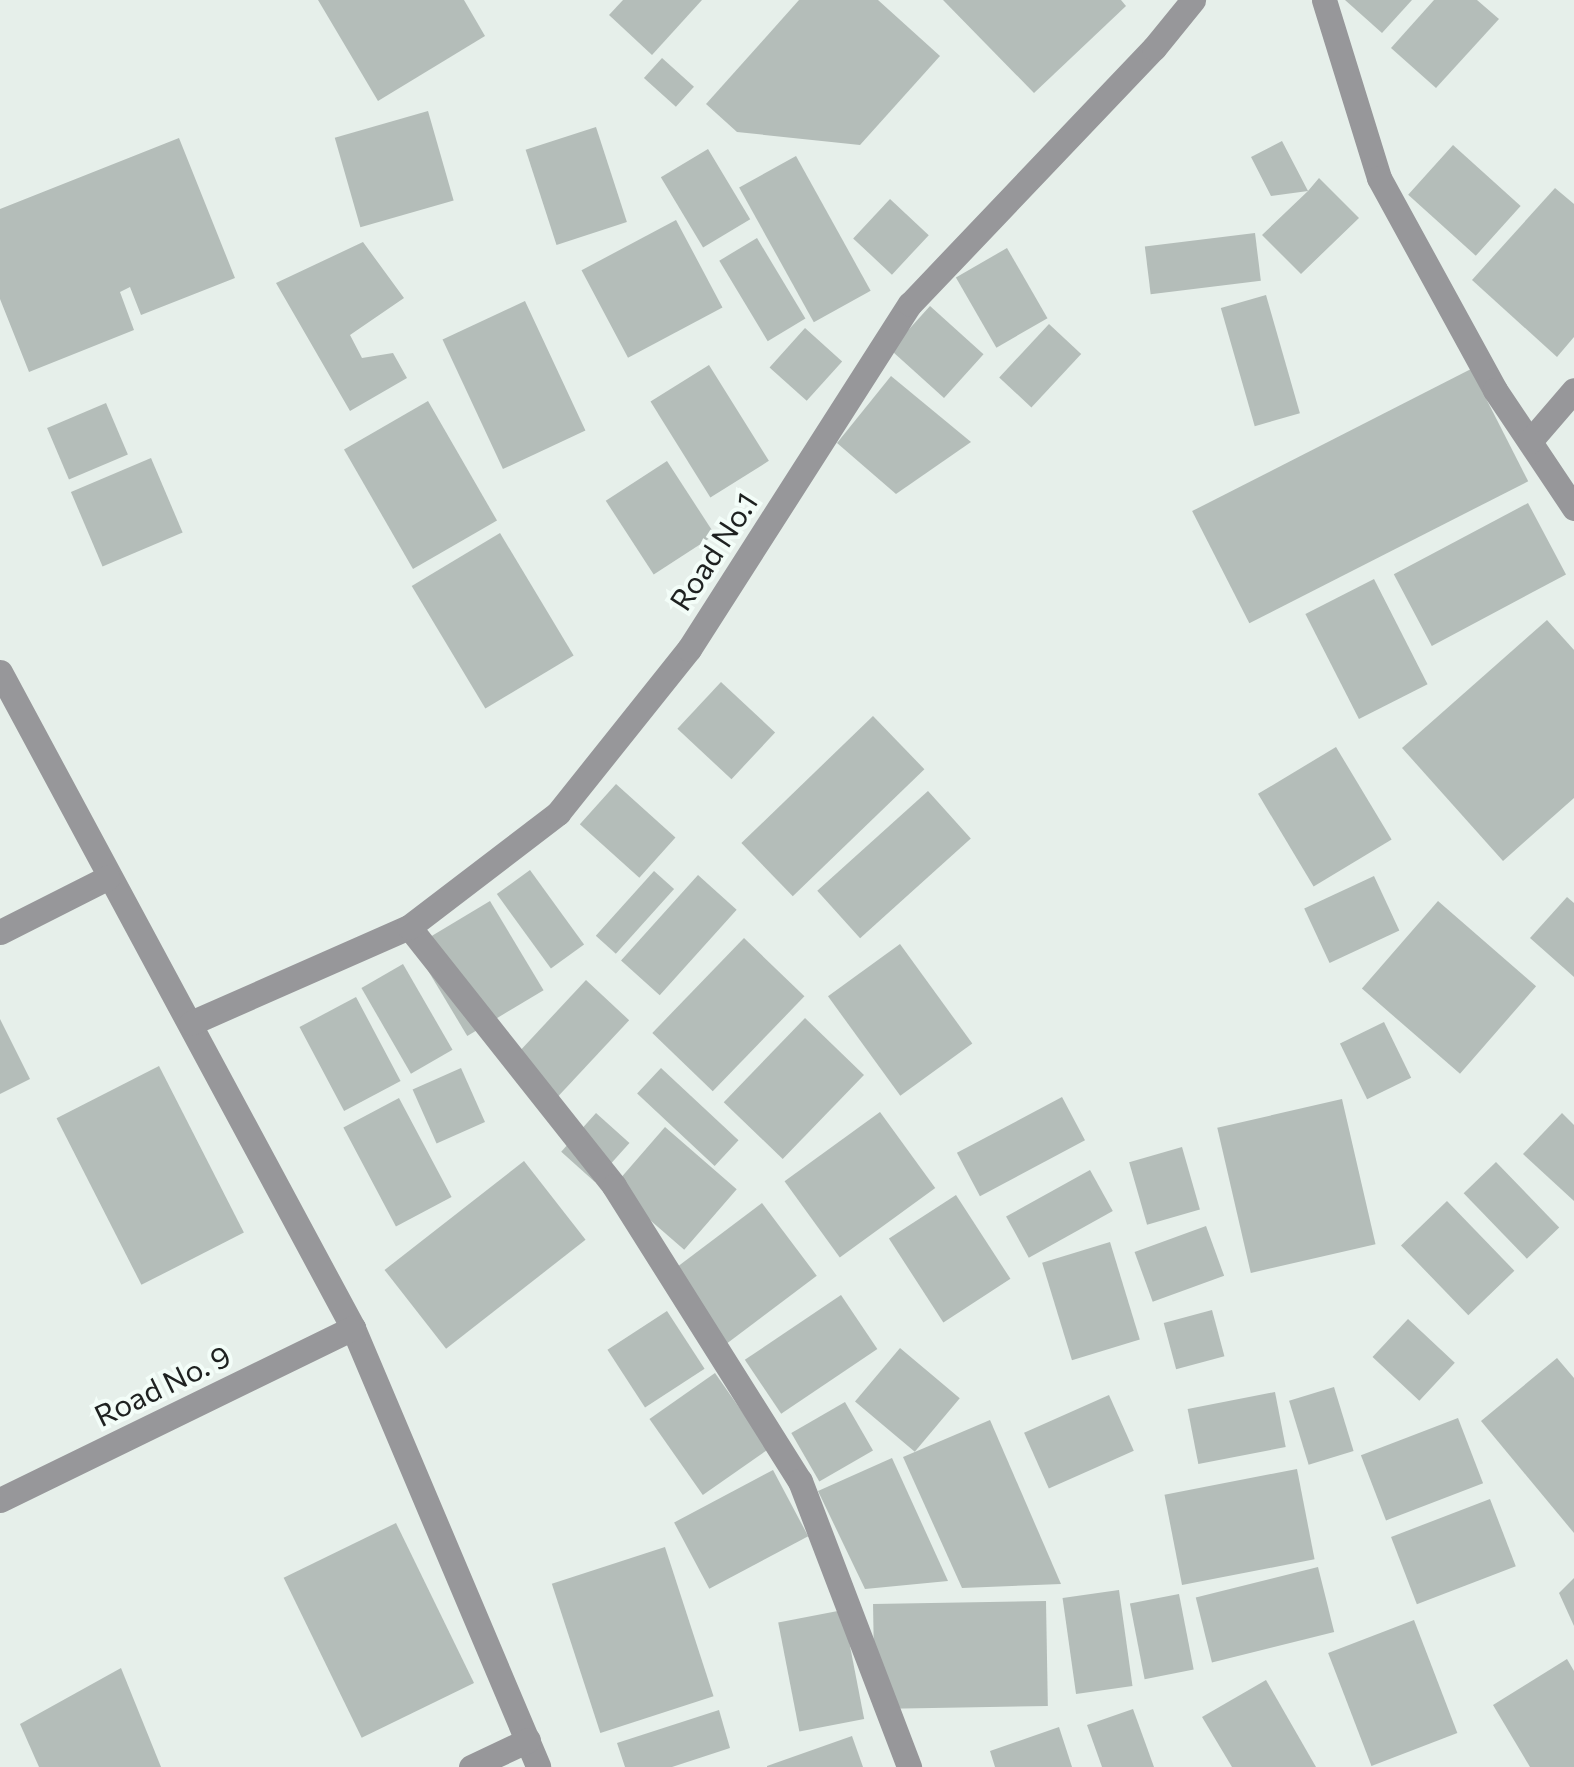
<!DOCTYPE html>
<style>
body{margin:0}
#map{position:relative;width:1574px;height:1767px;overflow:hidden;background:#e6efea;font-family:Commissioner,sans-serif}
div>[style]{position:absolute}
[style*='--x']{left:calc(var(--x)*1px);top:calc(var(--y)*1px);width:calc(var(--w)*1px);rotate:calc(var(--a)*1deg)}
.building>*{inset:0;background:#b4bdb9;transform-origin:0 0}
.minor>*{height:25px;margin:-12.5px;padding:0 12.5px;transform-origin:12.5px;border-radius:12.5px;background:#97979a}
span{translate:-50% -50%;white-space:nowrap;text-align:center;line-height:1.15;-webkit-text-stroke:8px #f3fdf8;paint-order:stroke}
.street-label{font-size:30px;color:#1e2120}
</style>
<div id="map">
<div class="building">
<div style="clip-path:polygon(318px 0,464px 0,485px 36px,378px 101px)"></div>
<div style="clip-path:polygon(623px 0,702px 0,652px 55px,609px 15px)"></div>
<div style="clip-path:polygon(799px 0,878px 0,940px 56px,860px 145px,737px 132px,706px 104px)"></div>
<div style="clip-path:polygon(943px 0,1121px 0,1126px 6px,1034px 93px)"></div>
<div style="clip-path:polygon(1345px 0,1412px 0,1382px 33px)"></div>
<div style="clip-path:polygon(1434px 0,1477px 0,1499px 19px,1436px 88px,1391px 48px)"></div>
<div style="left:662px;top:58px;width:43px;height:27px;rotate:42deg"></div>
<div style="left:428px;top:111px;width:93px;height:97px;rotate:74deg"></div>
<div style="left:596px;top:127px;width:100px;height:74px;rotate:72deg"></div>
<div style="clip-path:polygon(179px 138px,235px 278px,141px 315px,130px 287px,120px 292px,134px 330px,29px 372px,0 299px,0 209px)"></div>
<div style="clip-path:polygon(1282px 141px,1308px 191px,1319px 178px,1359px 218px,1301px 274px,1262px 235px,1308px 191px,1271px 196px,1251px 157px)"></div>
<div style="left:1453px;top:145px;width:91px;height:67px;rotate:42deg"></div>
<div style="left:708px;top:149px;width:82px;height:55px;rotate:59deg"></div>
<div style="left:796px;top:156px;width:154px;height:65px;rotate:61deg"></div>
<div style="clip-path:polygon(1555px 188px,1574px 204px,1574px 337px,1557px 357px,1472px 280px)"></div>
<div style="left:890px;top:199px;width:53px;height:54px;rotate:43deg"></div>
<div style="left:676px;top:220px;width:99px;height:107px;rotate:62deg"></div>
<div style="left:1255px;top:233px;width:48px;height:111px;rotate:83deg"></div>
<div style="left:757px;top:238px;width:94px;height:44px;rotate:59deg"></div>
<div style="clip-path:polygon(363px 242px,404px 298px,350px 335px,362px 358px,393px 353px,407px 378px,350px 411px,276px 283px)"></div>
<div style="left:1007px;top:248px;width:81px;height:59px;rotate:60deg"></div>
<div style="left:1266px;top:295px;width:123px;height:47px;rotate:74deg"></div>
<div style="left:525px;top:301px;width:143px;height:91px;rotate:65deg"></div>
<div style="left:930px;top:306px;width:72px;height:59px;rotate:42deg"></div>
<div style="left:1049px;top:324px;width:44px;height:73px;rotate:43deg"></div>
<div style="left:805px;top:328px;width:50px;height:53px;rotate:42deg"></div>
<div style="left:709px;top:365px;width:113px;height:69px;rotate:58deg"></div>
<div style="left:1471px;top:369px;width:126px;height:313px;rotate:63deg"></div>
<div style="clip-path:polygon(891px 376px,971px 442px,896px 494px,837px 443px)"></div>
<div style="left:428px;top:401px;width:138px;height:97px;rotate:60deg"></div>
<div style="left:106px;top:403px;width:56px;height:64px;rotate:67deg"></div>
<div style="left:151px;top:458px;width:81px;height:87px;rotate:67deg"></div>
<div style="left:667px;top:461px;width:88px;height:73px;rotate:57deg"></div>
<div style="left:1528px;top:503px;width:81px;height:152px;rotate:62deg"></div>
<div style="left:500px;top:533px;width:143px;height:103px;rotate:59deg"></div>
<div style="left:1374px;top:579px;width:118px;height:77px;rotate:63deg"></div>
<div style="clip-path:polygon(1547px 620px,1574px 650px,1574px 798px,1503px 861px,1402px 748px)"></div>
<div style="left:721px;top:682px;width:74px;height:64px;rotate:43deg"></div>
<div style="left:873px;top:716px;width:74px;height:183px;rotate:46deg"></div>
<div style="left:1336px;top:747px;width:108px;height:91px;rotate:59deg"></div>
<div style="left:616px;top:784px;width:80px;height:54px;rotate:42deg"></div>
<div style="left:928px;top:791px;width:64px;height:149px;rotate:48deg"></div>
<div style="left:530px;top:870px;width:92px;height:41px;rotate:54deg"></div>
<div style="left:654px;top:871px;width:27px;height:87px;rotate:42deg"></div>
<div style="left:698px;top:875px;width:52px;height:115px;rotate:42deg"></div>
<div style="left:1374px;top:876px;width:60px;height:77px;rotate:65deg"></div>
<div style="clip-path:polygon(1567px 897px,1574px 903px,1574px 977px,1530px 938px)"></div>
<div style="left:490px;top:901px;width:104px;height:89px;rotate:59deg"></div>
<div style="left:1438px;top:901px;width:130px;height:116px;rotate:41deg"></div>
<div style="left:744px;top:938px;width:84px;height:132px;rotate:44deg"></div>
<div style="left:900px;top:944px;width:123px;height:89px;rotate:54deg"></div>
<div style="left:403px;top:964px;width:99px;height:48px;rotate:60deg"></div>
<div style="left:586px;top:980px;width:59px;height:119px;rotate:43deg"></div>
<div style="left:356px;top:997px;width:95px;height:64px;rotate:62deg"></div>
<div style="left:805px;top:1018px;width:82px;height:117px;rotate:44deg"></div>
<div style="clip-path:polygon(0 1019px,30px 1079px,0 1094px)"></div>
<div style="left:1384px;top:1022px;width:62px;height:49px;rotate:64deg"></div>
<div style="left:159px;top:1066px;width:187px;height:115px;rotate:63deg"></div>
<div style="left:461px;top:1068px;width:59px;height:53px;rotate:66deg"></div>
<div style="left:661px;top:1068px;width:106px;height:35px;rotate:43deg"></div>
<div style="left:1062px;top:1097px;width:49px;height:119px;rotate:62deg"></div>
<div style="left:399px;top:1098px;width:112px;height:63px;rotate:62deg"></div>
<div style="left:1342px;top:1099px;width:149px;height:128px;rotate:77deg"></div>
<div style="left:880px;top:1112px;width:94px;height:118px;rotate:54deg"></div>
<div style="left:596px;top:1113px;width:45px;height:52px;rotate:42deg"></div>
<div style="clip-path:polygon(1562px 1113px,1574px 1125px,1574px 1201px,1523px 1154px)"></div>
<div style="left:665px;top:1127px;width:95px;height:80px;rotate:41deg"></div>
<div style="left:1182px;top:1147px;width:65px;height:55px;rotate:74deg"></div>
<div style="left:524px;top:1161px;width:100px;height:177px;rotate:52deg"></div>
<div style="left:1496px;top:1162px;width:91px;height:45px;rotate:46deg"></div>
<div style="left:1090px;top:1170px;width:47px;height:96px;rotate:61deg"></div>
<div style="left:956px;top:1195px;width:100px;height:80px;rotate:57deg"></div>
<div style="left:1447px;top:1201px;width:97px;height:64px;rotate:46deg"></div>
<div style="left:762px;top:1203px;width:91px;height:113px;rotate:53deg"></div>
<div style="left:1206px;top:1226px;width:53px;height:76px;rotate:70deg"></div>
<div style="left:1110px;top:1242px;width:102px;height:71px;rotate:73deg"></div>
<div style="left:841px;top:1295px;width:65px;height:116px;rotate:56deg"></div>
<div style="left:1212px;top:1310px;width:48px;height:50px;rotate:75deg"></div>
<div style="left:667px;top:1311px;width:69px;height:71px;rotate:57deg"></div>
<div style="left:1408px;top:1319px;width:64px;height:52px;rotate:43deg"></div>
<div style="left:900px;top:1348px;width:78px;height:70px;rotate:40deg"></div>
<div style="clip-path:polygon(1557px 1358px,1574px 1378px,1574px 1533px,1481px 1421px)"></div>
<div style="left:715px;top:1373px;width:93px;height:80px;rotate:55deg"></div>
<div style="left:1334px;top:1387px;width:67px;height:47px;rotate:73deg"></div>
<div style="left:1275px;top:1392px;width:56px;height:89px;rotate:79deg"></div>
<div style="left:1109px;top:1395px;width:61px;height:93px;rotate:66deg"></div>
<div style="left:845px;top:1402px;width:56px;height:62px;rotate:60deg"></div>
<div style="left:1458px;top:1418px;width:70px;height:104px;rotate:69deg"></div>
<div style="clip-path:polygon(990px 1420px,1061px 1584px,962px 1588px,903px 1457px)"></div>
<div style="clip-path:polygon(892px 1458px,948px 1581px,865px 1589px,818px 1491px)"></div>
<div style="left:1297px;top:1469px;width:92px;height:135px;rotate:79deg"></div>
<div style="left:773px;top:1470px;width:75px;height:112px;rotate:62deg"></div>
<div style="left:1490px;top:1499px;width:72px;height:106px;rotate:69deg"></div>
<div style="left:396px;top:1523px;width:178px;height:125px;rotate:64deg"></div>
<div style="left:665px;top:1547px;width:157px;height:119px;rotate:72deg"></div>
<div style="left:1318px;top:1567px;width:67px;height:126px;rotate:76deg"></div>
<div style="clip-path:polygon(1574px 1578px,1574px 1626px,1559px 1593px)"></div>
<div style="left:1119px;top:1590px;width:97px;height:57px;rotate:82deg"></div>
<div style="left:1179px;top:1594px;width:77px;height:50px;rotate:79deg"></div>
<div style="left:1046px;top:1601px;width:105px;height:173px;rotate:89deg"></div>
<div style="left:843px;top:1610px;width:111px;height:66px;rotate:79deg"></div>
<div style="left:1414px;top:1620px;width:121px;height:92px;rotate:69deg"></div>
<div style="clip-path:polygon(1567px 1659px,1574px 1671px,1574px 1767px,1530px 1767px,1493px 1705px)"></div>
<div style="clip-path:polygon(121px 1668px,161px 1767px,39px 1767px,20px 1724px)"></div>
<div style="clip-path:polygon(1266px 1680px,1316px 1767px,1232px 1767px,1202px 1717px)"></div>
<div style="clip-path:polygon(1133px 1709px,1154px 1767px,1102px 1767px,1087px 1725px)"></div>
<div style="clip-path:polygon(719px 1710px,730px 1748px,672px 1767px,625px 1767px,617px 1743px)"></div>
<div style="clip-path:polygon(1059px 1727px,1072px 1767px,995px 1767px,990px 1751px)"></div>
<div style="clip-path:polygon(852px 1736px,863px 1767px,767px 1767px,767px 1766px)"></div>
</div>
<div class="minor">
<div style="--x:1324;--y:0;--w:186;--a:72.8"></div>
<div style="--x:1379;--y:178;--w:242;--a:61.3"></div>
<div style="--x:1495;--y:390;--w:142;--a:56.2"></div>
<div style="--x:1530;--y:441;--w:67;--a:-49.2"></div>
<div style="--x:0;--y:672;--w:745;--a:61.71"></div>
<div style="--x:353;--y:1328;--w:476;--a:67.1"></div>
<div style="--x:409;--y:927;--w:330;--a:51.6"></div>
<div style="--x:614;--y:1186;--w:349;--a:57.8"></div>
<div style="--x:800;--y:1481;--w:306;--a:69.1"></div>
<div style="--x:0;--y:932;--w:120;--a:-26.8"></div>
<div style="--x:191;--y:1023;--w:238;--a:-23.8"></div>
<div style="--x:409;--y:927;--w:188;--a:-37.4"></div>
<div style="--x:558;--y:813;--w:210;--a:-51.4"></div>
<div style="--x:689;--y:649;--w:410;--a:-57.4"></div>
<div style="--x:910;--y:304;--w:354;--a:-46.4"></div>
<div style="--x:1154;--y:48;--w:62;--a:-50.9"></div>
<div style="--x:0;--y:1500;--w:393;--a:-26"></div>
<div style="--x:471;--y:1767;--w:63;--a:-25.3"></div>
</div>
<div class="street-label">
<span style="left:713px;top:551px;rotate:-57deg">Road No.1</span>
<span style="left:162px;top:1385px;rotate:-26deg">Road No. 9</span>
</div>
</div>
